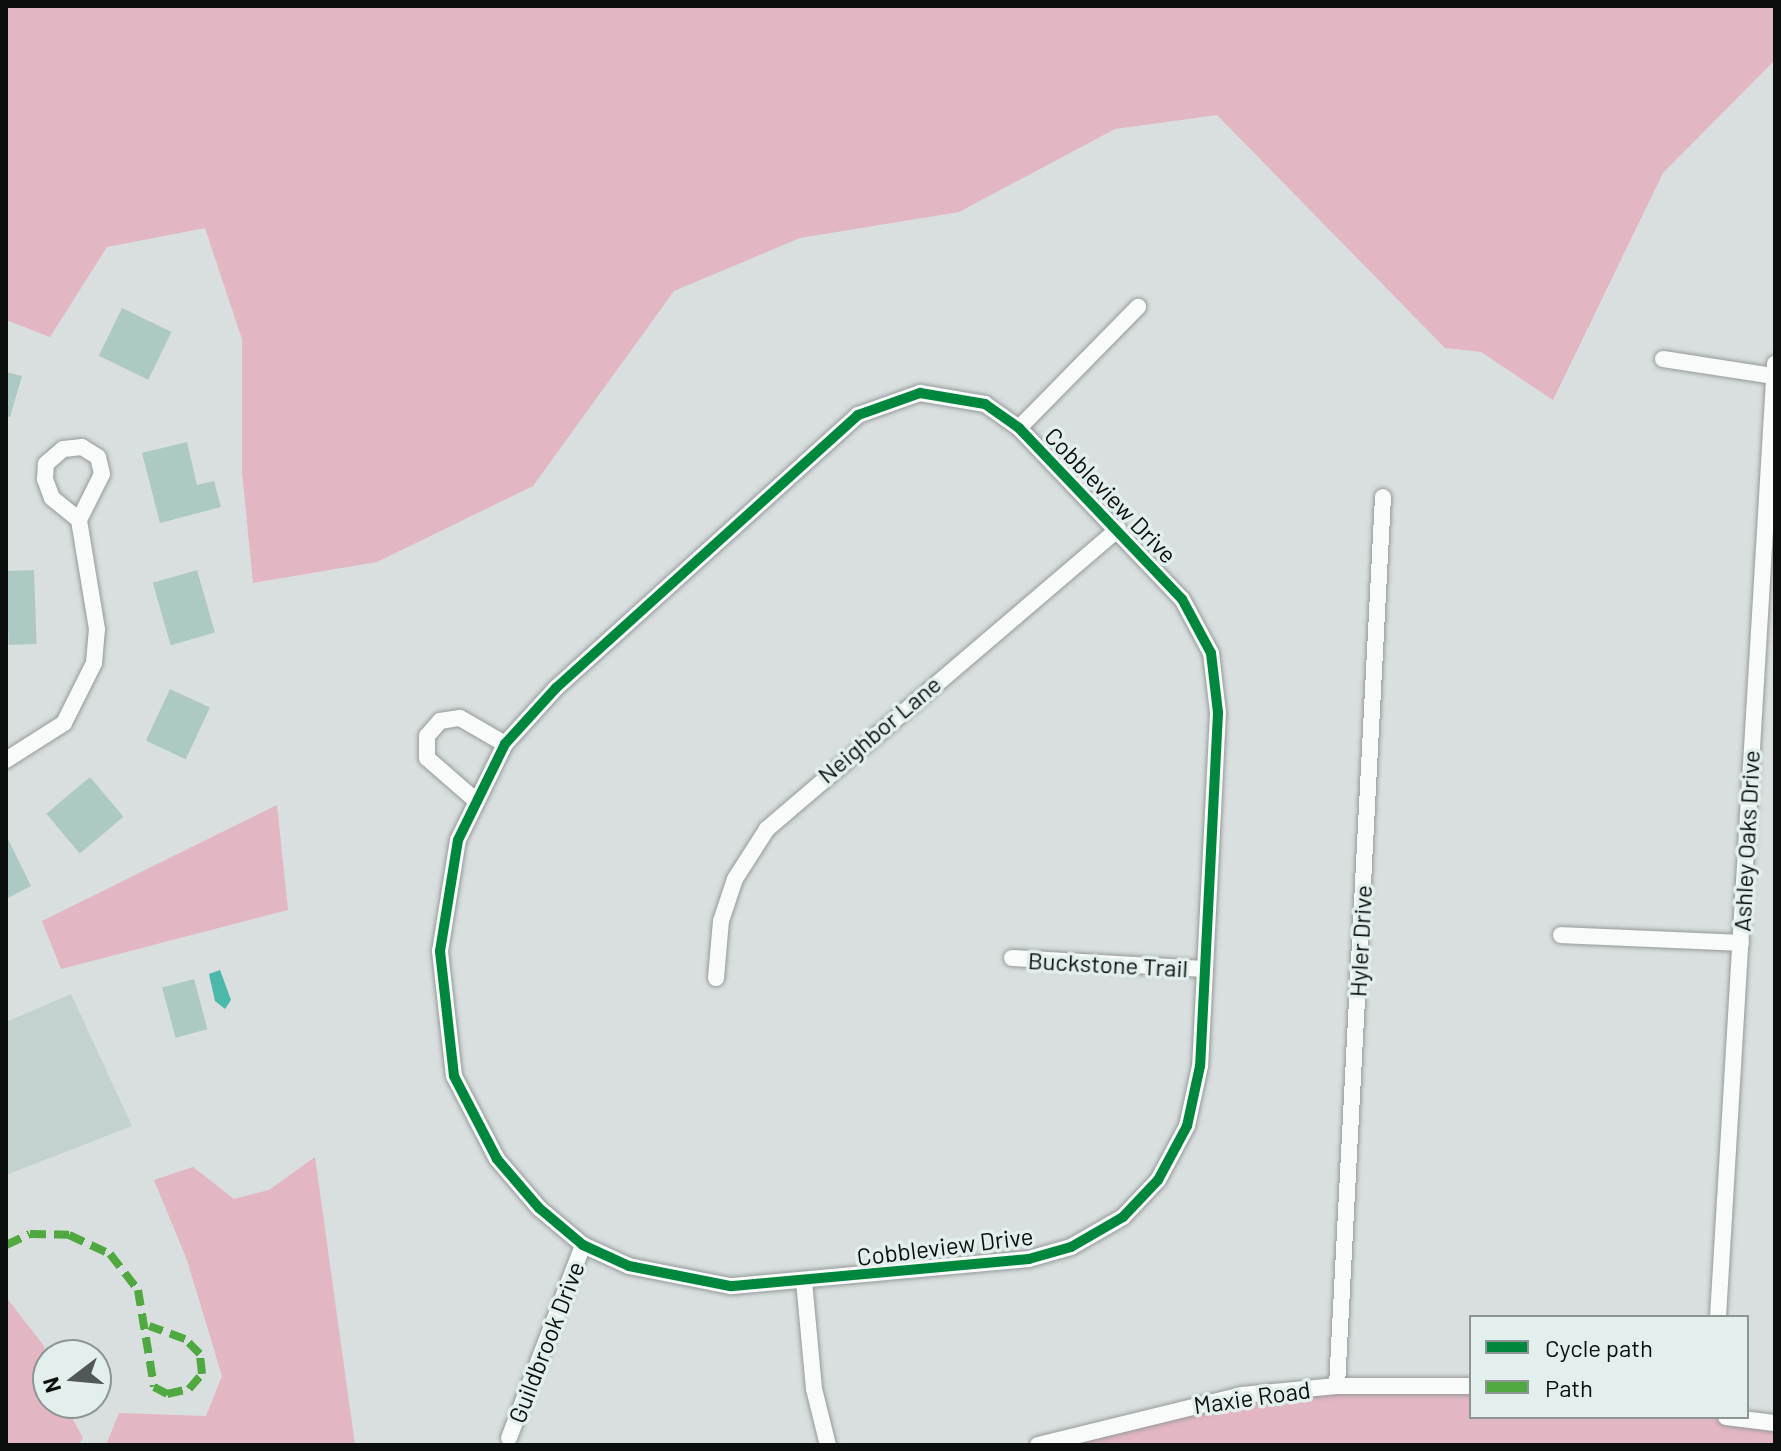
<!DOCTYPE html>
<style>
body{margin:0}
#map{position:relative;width:1781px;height:1451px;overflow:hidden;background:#d8dfde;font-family:Barlow,sans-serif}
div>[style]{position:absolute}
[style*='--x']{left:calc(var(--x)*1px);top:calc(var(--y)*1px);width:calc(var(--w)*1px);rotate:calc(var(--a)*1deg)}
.built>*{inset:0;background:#c3d2cf}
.green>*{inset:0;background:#e2b6c2}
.water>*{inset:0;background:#4bb8a9}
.building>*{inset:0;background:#adc9c4;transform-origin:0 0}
.roads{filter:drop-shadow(0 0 2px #959a99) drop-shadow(0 0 2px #959a99)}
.minor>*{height:16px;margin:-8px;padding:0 8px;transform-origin:8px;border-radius:8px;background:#f9fafa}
.quiet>*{height:8px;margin-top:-4px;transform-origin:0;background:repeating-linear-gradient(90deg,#50a841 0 16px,transparent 0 24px)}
.cycleway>*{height:10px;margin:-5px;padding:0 5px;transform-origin:5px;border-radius:5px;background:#00873e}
span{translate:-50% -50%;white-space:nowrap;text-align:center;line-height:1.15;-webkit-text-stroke:7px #e2efec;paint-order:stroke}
.street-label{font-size:24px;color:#0a0f0e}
.frame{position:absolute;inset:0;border:8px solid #0a0f0e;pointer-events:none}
.legend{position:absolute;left:1469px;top:1315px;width:280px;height:104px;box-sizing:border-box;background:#e2efec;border:2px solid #8c9593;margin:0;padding:10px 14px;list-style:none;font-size:24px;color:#0a0f0e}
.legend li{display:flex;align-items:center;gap:16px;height:40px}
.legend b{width:40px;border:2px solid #8c9593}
.north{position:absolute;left:32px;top:1339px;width:80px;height:80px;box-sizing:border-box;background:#e2efec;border:2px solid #8c9593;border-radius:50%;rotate:254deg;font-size:22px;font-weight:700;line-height:32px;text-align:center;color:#0a0f0e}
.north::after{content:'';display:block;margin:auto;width:28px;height:36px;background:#525857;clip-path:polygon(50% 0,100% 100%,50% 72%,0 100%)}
</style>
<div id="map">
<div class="built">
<div style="clip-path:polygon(71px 994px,132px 1126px,6px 1175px,6px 1022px)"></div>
</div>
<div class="green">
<div style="clip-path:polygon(6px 6px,1775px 6px,1775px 60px,1663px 173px,1553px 400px,1481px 352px,1445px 348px,1217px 115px,1115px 129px,959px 212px,800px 238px,674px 291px,533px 486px,377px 562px,253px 583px,242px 472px,242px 339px,205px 228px,107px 247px,50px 337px,6px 320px)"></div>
<div style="clip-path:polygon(277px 805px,288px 910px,61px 969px,42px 921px)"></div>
<div style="clip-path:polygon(315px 1157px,355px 1445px,106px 1445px,119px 1413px,206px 1416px,222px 1376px,187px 1260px,154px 1180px,193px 1167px,234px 1199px,269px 1190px)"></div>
<div style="clip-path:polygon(6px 1297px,44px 1346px,48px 1403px,64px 1403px,83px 1438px,78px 1445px,6px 1445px)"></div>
<div style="clip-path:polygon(1471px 1386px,1471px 1417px,1726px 1417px,1775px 1423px,1775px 1445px,1038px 1445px,1242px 1395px)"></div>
</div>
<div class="water">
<div style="clip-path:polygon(220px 970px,231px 1000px,225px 1009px,215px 1001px,209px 974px)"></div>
</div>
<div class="building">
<div style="left:122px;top:308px;width:55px;height:53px;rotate:26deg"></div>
<div style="clip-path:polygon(6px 372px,22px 376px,10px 417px,6px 416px)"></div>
<div style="clip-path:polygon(187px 442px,197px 485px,214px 481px,221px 507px,160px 523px,142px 453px)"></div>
<div style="left:34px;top:570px;width:74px;height:28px;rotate:88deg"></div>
<div style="left:197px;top:570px;width:65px;height:46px;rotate:74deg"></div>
<div style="left:170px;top:689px;width:44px;height:57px;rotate:25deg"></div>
<div style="left:90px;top:777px;width:52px;height:57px;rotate:50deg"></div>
<div style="clip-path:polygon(6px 835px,31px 886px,6px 899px)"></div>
<div style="left:194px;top:979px;width:52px;height:33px;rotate:75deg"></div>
</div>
<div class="roads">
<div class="minor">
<div style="--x:1663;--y:359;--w:111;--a:8.8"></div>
<div style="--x:920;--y:393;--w:66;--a:9.6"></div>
<div style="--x:985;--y:404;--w:42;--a:35.2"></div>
<div style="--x:1019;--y:428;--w:236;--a:46.4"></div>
<div style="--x:1182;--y:599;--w:61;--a:61.8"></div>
<div style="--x:1211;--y:653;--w:60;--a:83.3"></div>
<div style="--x:1218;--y:713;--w:353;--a:92.9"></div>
<div style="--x:1200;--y:1066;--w:61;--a:102.2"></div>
<div style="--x:1187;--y:1126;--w:61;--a:118.2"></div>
<div style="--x:1158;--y:1180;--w:51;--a:133.4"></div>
<div style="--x:1123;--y:1217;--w:60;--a:150"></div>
<div style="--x:1071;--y:1247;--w:44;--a:164.1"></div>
<div style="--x:1029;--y:1259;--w:300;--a:174.8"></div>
<div style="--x:730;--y:1286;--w:103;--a:-168.8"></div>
<div style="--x:629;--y:1266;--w:51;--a:-155.5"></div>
<div style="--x:583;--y:1245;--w:57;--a:-139.9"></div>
<div style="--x:539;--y:1208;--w:65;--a:-130.6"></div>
<div style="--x:497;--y:1159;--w:93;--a:-117.4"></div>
<div style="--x:454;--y:1076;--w:126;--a:-96.4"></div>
<div style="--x:440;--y:951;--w:112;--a:-80.8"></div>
<div style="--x:458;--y:840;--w:107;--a:-63.9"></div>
<div style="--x:505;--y:744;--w:76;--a:-47.7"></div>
<div style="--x:556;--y:688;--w:407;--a:-42.1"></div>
<div style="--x:858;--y:415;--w:66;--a:-19.5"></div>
<div style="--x:1019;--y:428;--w:170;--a:-45.5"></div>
<div style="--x:6;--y:760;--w:69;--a:-32.5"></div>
<div style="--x:64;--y:723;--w:67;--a:-63.4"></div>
<div style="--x:94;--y:663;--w:34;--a:-85"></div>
<div style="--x:97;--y:629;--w:110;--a:-99.4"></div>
<div style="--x:79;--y:520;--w:51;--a:-63.4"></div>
<div style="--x:102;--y:474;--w:17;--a:-103"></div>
<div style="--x:98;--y:457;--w:19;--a:-148"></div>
<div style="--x:82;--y:447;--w:19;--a:174"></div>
<div style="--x:63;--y:449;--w:23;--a:139"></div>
<div style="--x:46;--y:464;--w:15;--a:94"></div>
<div style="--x:45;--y:479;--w:20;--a:70"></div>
<div style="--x:52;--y:498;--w:35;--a:39"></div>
<div style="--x:474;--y:799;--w:62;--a:-138.9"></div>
<div style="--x:427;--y:758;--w:22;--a:-90"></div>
<div style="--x:427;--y:736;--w:20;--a:-49"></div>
<div style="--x:440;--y:721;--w:20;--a:-9"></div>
<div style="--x:460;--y:718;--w:52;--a:30"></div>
<div style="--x:1561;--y:935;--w:180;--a:2.5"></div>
<div style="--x:1012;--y:958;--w:193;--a:3.3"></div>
<div style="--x:716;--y:978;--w:57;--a:-85"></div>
<div style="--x:721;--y:921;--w:44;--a:-71.6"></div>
<div style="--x:735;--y:879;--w:59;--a:-57.4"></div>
<div style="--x:767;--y:829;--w:462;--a:-40.5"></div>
<div style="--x:804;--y:1281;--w:108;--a:84.7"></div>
<div style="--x:814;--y:1389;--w:58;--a:76"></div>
<div style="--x:1718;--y:1317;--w:955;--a:-86.58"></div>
<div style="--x:1337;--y:1386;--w:890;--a:-87.04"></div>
<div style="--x:1726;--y:1417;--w:49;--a:7"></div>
<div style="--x:509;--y:1438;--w:207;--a:-69"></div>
<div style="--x:1038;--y:1445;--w:210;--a:-13.8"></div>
<div style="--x:1242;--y:1395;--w:95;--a:-5.4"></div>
<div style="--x:1337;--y:1386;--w:134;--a:0"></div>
</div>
</div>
<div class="quiet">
<div style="--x:6;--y:1245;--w:26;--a:-25"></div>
<div style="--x:30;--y:1234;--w:39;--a:1"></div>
<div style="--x:69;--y:1235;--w:45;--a:24.9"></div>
<div style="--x:110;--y:1254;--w:46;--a:52.1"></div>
<div style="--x:138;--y:1290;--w:98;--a:80.6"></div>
<div style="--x:154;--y:1387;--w:15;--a:28"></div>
<div style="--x:167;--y:1394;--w:23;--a:-13"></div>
<div style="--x:189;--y:1389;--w:20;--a:-49"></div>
<div style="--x:202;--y:1374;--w:20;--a:-96"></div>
<div style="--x:200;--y:1354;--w:21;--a:-135"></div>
<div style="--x:185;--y:1339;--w:38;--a:-160"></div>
</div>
<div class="cycleway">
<div style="--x:920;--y:393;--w:66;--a:9.6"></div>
<div style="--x:985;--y:404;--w:42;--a:35.2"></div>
<div style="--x:1019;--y:428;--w:236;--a:46.4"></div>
<div style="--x:1182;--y:599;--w:61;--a:61.8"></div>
<div style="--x:1211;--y:653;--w:60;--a:83.3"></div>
<div style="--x:1218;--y:713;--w:353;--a:92.9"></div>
<div style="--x:1200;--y:1066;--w:61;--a:102.2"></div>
<div style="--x:1187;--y:1126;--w:61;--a:118.2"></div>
<div style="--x:1158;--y:1180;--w:51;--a:133.4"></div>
<div style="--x:1123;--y:1217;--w:60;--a:150"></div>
<div style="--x:1071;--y:1247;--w:44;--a:164.1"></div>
<div style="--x:1029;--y:1259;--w:300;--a:174.8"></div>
<div style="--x:730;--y:1286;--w:103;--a:-168.8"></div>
<div style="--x:629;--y:1266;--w:51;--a:-155.5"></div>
<div style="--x:583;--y:1245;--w:57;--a:-139.9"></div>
<div style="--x:539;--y:1208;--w:65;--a:-130.6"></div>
<div style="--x:497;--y:1159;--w:93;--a:-117.4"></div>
<div style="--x:454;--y:1076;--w:126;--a:-96.4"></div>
<div style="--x:440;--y:951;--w:112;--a:-80.8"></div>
<div style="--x:458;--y:840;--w:107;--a:-63.9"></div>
<div style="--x:505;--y:744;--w:76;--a:-47.7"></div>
<div style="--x:556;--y:688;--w:407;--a:-42.1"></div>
<div style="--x:858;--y:415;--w:66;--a:-19.5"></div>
</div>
<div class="street-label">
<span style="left:1111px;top:495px;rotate:46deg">Cobbleview Drive</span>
<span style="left:879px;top:729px;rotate:-40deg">Neighbor Lane</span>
<span style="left:1746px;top:841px;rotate:-87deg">Ashley Oaks Drive</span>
<span style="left:1360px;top:941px;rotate:-87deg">Hyler Drive</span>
<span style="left:1108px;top:964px;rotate:3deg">Buckstone Trail</span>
<span style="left:945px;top:1246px;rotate:-7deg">Cobbleview Drive</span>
<span style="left:546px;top:1342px;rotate:-69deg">Guildbrook Drive</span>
<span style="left:1252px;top:1397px;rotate:-8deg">Maxie Road</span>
</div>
<div class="frame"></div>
<ul class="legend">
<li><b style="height:10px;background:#00873e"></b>Cycle path</li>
<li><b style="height:10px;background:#50a841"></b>Path</li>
</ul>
<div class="north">N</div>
</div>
